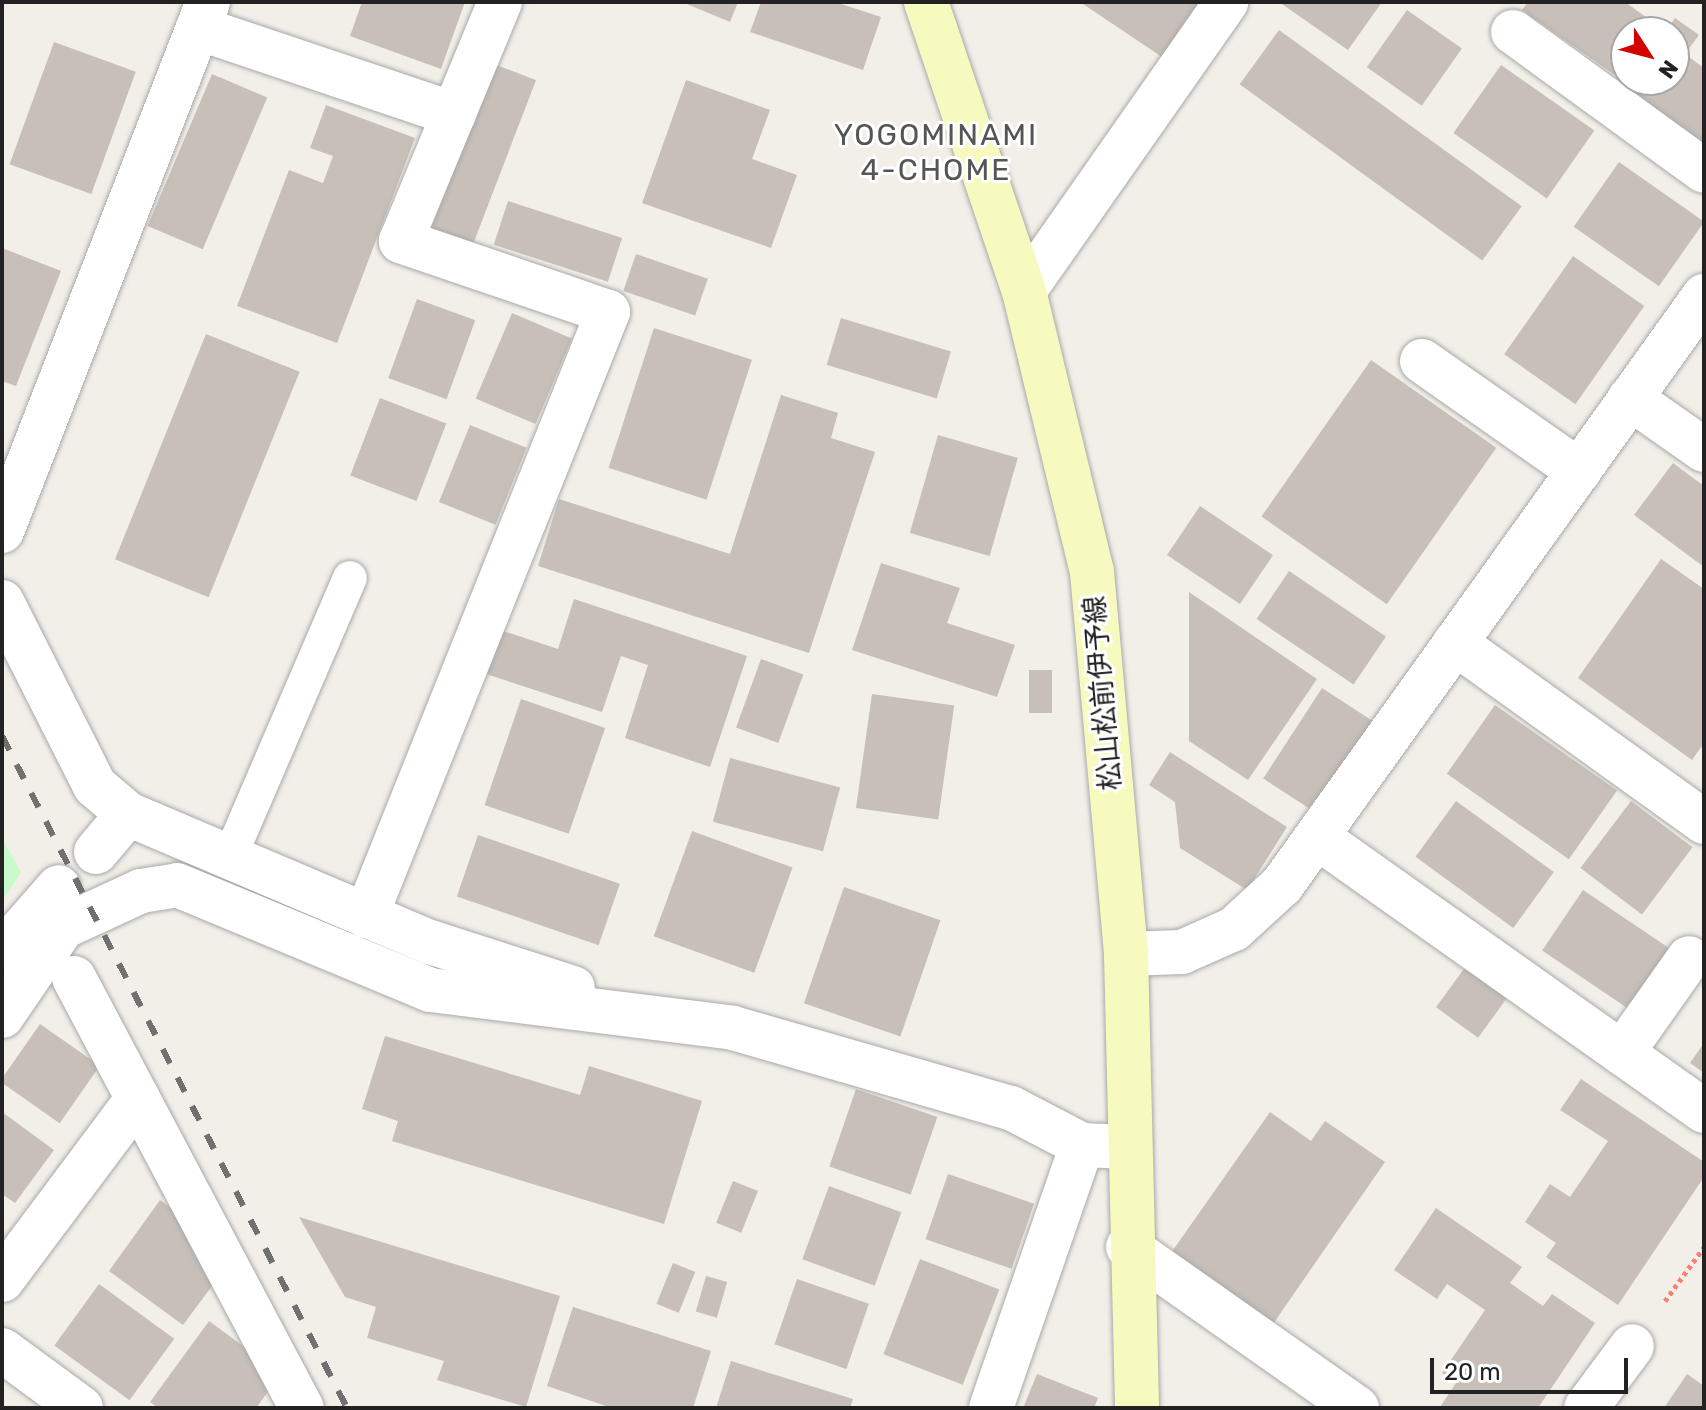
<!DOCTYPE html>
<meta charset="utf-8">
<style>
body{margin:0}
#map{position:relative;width:1706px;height:1410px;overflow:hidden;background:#f2efe9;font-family:Rubik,"Noto Sans JP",sans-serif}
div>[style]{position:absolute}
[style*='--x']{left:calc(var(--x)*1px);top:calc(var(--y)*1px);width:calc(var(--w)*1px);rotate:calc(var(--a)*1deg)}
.park>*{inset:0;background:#c8facc}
.building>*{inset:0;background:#c7bfb8;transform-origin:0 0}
.path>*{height:5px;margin-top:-2.5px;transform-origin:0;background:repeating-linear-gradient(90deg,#fa8072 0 4px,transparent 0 8px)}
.roads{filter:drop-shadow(0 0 2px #a9a9a9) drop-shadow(0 0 2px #a9a9a9)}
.lane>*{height:34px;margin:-17px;padding:0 17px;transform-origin:17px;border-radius:17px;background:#fff}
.street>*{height:44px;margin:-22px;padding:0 22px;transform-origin:22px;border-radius:22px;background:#fff}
.secondary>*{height:44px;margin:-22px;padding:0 22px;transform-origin:22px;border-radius:22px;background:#f7fabf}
.rail>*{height:6px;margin-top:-3px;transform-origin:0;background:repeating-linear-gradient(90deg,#707070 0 16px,transparent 0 32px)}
span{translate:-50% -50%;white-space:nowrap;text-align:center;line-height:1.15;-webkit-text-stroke:6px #fff;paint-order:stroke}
.street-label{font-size:28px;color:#222}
.neighbourhood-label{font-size:30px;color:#555;letter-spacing:2px}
.frame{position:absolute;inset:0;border:4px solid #222;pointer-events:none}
.north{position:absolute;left:1610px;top:16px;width:80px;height:80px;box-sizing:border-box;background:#fff;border:2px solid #a7a7a7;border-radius:50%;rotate:126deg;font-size:22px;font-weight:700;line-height:32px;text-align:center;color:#222}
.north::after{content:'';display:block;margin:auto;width:28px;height:36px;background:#d40000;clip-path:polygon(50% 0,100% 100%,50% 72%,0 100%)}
.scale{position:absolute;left:1430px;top:1358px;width:198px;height:36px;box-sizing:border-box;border:4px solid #222;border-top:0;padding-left:10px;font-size:24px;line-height:28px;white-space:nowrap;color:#222;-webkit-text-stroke:6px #fff;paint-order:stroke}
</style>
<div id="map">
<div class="park">
<div style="clip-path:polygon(2px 838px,21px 872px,2px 901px)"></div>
</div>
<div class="building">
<div style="clip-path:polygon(362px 2px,465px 2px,441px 69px,350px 36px)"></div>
<div style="clip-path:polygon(682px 2px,738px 2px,730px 22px)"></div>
<div style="clip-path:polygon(761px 2px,835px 2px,881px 17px,863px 70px,750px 32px)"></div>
<div style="clip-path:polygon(1080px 2px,1199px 2px,1162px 57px)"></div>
<div style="clip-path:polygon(1279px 2px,1382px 2px,1348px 50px)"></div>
<div style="clip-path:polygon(1528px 2px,1625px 2px,1657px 25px,1652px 32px,1626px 32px,1619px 78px,1522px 10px)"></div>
<div style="left:1407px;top:10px;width:67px;height:70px;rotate:35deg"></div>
<div style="clip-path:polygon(1675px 18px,1699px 35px,1685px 54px,1704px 68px,1704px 144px,1625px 88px,1630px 80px,1674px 80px,1674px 32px,1665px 32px)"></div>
<div style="left:1279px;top:30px;width:300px;height:67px;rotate:36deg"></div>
<div style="left:54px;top:42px;width:87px;height:130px;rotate:20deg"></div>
<div style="left:494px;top:64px;width:45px;height:176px;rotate:21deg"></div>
<div style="left:1501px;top:65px;width:114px;height:83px;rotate:35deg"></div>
<div style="left:212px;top:74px;width:60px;height:165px;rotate:23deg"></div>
<div style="clip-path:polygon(686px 80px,770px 110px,752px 159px,797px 175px,771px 248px,642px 203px)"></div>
<div style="clip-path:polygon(326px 105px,415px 138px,337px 343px,237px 306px,289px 170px,323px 183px,333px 156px,310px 148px)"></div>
<div style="left:1619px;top:162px;width:104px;height:79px;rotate:35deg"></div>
<div style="left:508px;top:201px;width:120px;height:46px;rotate:18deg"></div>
<div style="clip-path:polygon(2px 248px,61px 271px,16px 386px,2px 381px)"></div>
<div style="left:636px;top:254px;width:76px;height:39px;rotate:19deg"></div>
<div style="left:1573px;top:256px;width:87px;height:120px;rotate:35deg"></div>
<div style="left:417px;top:299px;width:62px;height:84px;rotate:20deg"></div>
<div style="left:512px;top:313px;width:65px;height:93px;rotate:23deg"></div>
<div style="left:841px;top:318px;width:115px;height:49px;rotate:17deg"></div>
<div style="left:654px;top:328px;width:103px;height:147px;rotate:18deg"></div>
<div style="left:206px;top:334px;width:101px;height:243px;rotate:22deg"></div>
<div style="left:1371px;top:360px;width:153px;height:191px;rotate:35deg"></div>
<div style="clip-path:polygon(781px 395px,838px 413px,831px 438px,875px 452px,809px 653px,538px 566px,559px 499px,730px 554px)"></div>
<div style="left:380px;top:398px;width:71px;height:83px;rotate:21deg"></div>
<div style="left:470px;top:425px;width:61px;height:83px;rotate:22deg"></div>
<div style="left:938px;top:435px;width:83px;height:102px;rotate:16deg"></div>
<div style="clip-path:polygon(1673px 463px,1704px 486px,1704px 567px,1634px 515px)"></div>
<div style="left:1200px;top:506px;width:88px;height:59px;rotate:34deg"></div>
<div style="clip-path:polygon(1661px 559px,1704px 589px,1704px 743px,1692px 760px,1578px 678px)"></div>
<div style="clip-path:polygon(881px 563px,960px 588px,947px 623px,1015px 645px,997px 697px,852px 650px)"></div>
<div style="left:1289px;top:571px;width:117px;height:58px;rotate:34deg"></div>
<div style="clip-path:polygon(1189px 592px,1317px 679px,1248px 780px,1189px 741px)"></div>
<div style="clip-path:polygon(574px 599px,747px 656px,710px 767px,625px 738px,648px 665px,621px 656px,602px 712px,486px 674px,500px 630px,558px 649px)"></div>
<div style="left:761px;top:659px;width:45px;height:73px;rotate:20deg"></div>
<div style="left:1029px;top:670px;width:23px;height:43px"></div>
<div style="left:1322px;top:688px;width:60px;height:108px;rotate:33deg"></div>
<div style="left:872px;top:694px;width:83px;height:115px;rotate:8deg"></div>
<div style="left:521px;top:699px;width:89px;height:112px;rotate:19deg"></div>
<div style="left:1495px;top:705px;width:149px;height:84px;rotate:35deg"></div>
<div style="clip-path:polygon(1170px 752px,1287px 827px,1247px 890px,1180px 848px,1175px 802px,1149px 785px)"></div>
<div style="left:730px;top:758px;width:114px;height:66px;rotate:15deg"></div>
<div style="left:1456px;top:801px;width:121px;height:69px;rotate:36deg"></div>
<div style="left:1631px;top:801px;width:77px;height:84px;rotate:37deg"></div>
<div style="left:692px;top:831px;width:107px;height:112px;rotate:20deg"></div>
<div style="left:478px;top:835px;width:150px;height:65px;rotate:19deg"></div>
<div style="left:844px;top:887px;width:102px;height:123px;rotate:19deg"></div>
<div style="left:1583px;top:890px;width:104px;height:73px;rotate:34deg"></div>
<div style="left:1466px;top:966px;width:52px;height:51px;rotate:36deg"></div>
<div style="left:40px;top:1024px;width:73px;height:70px;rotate:35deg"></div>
<div style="clip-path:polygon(385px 1036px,580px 1095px,589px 1066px,702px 1101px,664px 1224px,392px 1141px,398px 1121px,362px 1109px)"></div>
<div style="clip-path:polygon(1704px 1043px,1704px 1073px,1690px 1063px)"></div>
<div style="clip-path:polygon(1581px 1079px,1704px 1162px,1704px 1177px,1618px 1305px,1546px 1257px,1556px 1243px,1525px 1222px,1550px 1184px,1570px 1197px,1608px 1141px,1560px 1110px)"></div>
<div style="left:856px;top:1089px;width:86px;height:82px;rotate:19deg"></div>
<div style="clip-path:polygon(2px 1112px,54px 1150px,15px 1203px,2px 1194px)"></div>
<div style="clip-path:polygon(1270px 1112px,1311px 1141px,1325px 1121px,1385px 1162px,1273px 1324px,1171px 1253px)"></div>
<div style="left:948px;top:1174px;width:91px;height:69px;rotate:19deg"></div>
<div style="left:733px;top:1181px;width:27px;height:45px;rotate:22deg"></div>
<div style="left:829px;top:1186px;width:77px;height:78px;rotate:20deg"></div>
<div style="clip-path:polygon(160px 1200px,188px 1221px,215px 1282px,183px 1325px,109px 1271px)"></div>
<div style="clip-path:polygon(1436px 1208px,1522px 1267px,1510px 1283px,1543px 1306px,1552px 1294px,1595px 1323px,1538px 1408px,1440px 1407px,1456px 1383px,1442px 1373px,1485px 1310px,1447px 1284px,1437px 1299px,1394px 1270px)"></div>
<div style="clip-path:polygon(299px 1217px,560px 1296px,526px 1407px,437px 1380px,444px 1361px,367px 1338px,376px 1307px,345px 1297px)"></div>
<div style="left:920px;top:1259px;width:85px;height:102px;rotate:21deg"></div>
<div style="left:673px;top:1263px;width:24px;height:44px;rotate:22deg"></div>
<div style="left:706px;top:1276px;width:22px;height:37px;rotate:16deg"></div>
<div style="left:797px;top:1279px;width:76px;height:69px;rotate:19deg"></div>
<div style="left:99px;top:1284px;width:93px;height:76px;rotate:36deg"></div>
<div style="clip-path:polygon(573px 1307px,711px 1351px,693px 1408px,612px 1408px,547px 1386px)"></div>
<div style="clip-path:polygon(209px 1321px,281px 1374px,256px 1408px,158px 1408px,150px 1402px)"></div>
<div style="clip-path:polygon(731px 1361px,853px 1399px,850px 1408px,716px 1408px)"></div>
<div style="clip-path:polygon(1037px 1374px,1098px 1398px,1094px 1408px,1023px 1408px)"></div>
<div style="clip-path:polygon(1687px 1374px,1704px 1386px,1704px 1408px,1664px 1408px)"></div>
</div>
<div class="path">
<div style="--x:1665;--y:1301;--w:67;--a:-54.2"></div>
</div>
<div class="roads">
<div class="lane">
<div style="--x:228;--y:861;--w:308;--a:-66.7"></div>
</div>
<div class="street">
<div style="--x:198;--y:28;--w:270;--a:18.6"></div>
<div style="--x:1513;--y:32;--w:236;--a:36"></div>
<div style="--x:1024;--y:291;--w:353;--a:-55"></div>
<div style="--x:1422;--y:361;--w:192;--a:35"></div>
<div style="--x:1630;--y:398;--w:90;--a:35.1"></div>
<div style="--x:2;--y:531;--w:568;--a:-68.72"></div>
<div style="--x:2;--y:602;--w:206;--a:63.2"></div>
<div style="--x:95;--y:786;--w:43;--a:40.3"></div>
<div style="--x:128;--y:814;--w:328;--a:23"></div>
<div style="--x:430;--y:942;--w:150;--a:17.8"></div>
<div style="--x:1455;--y:643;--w:307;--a:35.7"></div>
<div style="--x:1317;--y:837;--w:474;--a:35.3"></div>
<div style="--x:96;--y:852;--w:50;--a:-49.9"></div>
<div style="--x:366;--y:916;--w:651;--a:-68.17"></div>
<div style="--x:608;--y:312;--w:219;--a:-161.1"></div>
<div style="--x:401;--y:241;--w:259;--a:-67.5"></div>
<div style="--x:2;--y:952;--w:86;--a:-48.8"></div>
<div style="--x:1126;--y:954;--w:56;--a:-2"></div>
<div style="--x:1182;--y:952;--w:57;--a:-23.9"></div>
<div style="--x:1234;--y:929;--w:65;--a:-42.5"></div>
<div style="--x:1282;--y:885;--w:725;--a:-54.38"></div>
<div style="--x:74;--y:978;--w:487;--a:62.1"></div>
<div style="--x:2;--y:1016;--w:108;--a:-55.6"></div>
<div style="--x:63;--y:927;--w:86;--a:-24.8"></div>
<div style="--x:141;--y:891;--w:36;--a:-9"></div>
<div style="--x:177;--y:885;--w:274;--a:22.5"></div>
<div style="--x:430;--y:990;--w:305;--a:7.1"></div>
<div style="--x:733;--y:1028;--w:289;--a:16.1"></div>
<div style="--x:1011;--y:1108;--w:80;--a:27.5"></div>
<div style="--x:1082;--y:1145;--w:46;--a:2.5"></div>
<div style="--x:1622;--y:1053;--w:116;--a:-54.8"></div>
<div style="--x:1128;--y:1247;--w:280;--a:35.1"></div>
<div style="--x:2;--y:1280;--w:227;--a:-53.2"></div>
<div style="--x:2;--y:1350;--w:98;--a:36.3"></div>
<div style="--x:991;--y:1408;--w:278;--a:-70.9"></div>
<div style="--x:1586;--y:1408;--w:77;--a:-53.4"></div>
</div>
<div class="secondary">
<div style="--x:926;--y:2;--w:305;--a:71.3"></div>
<div style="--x:1024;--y:291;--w:289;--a:76.4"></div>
<div style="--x:1092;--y:572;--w:384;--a:84.9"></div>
<div style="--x:1126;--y:954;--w:454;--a:88.6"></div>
</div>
</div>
<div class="rail">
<div style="--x:2;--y:736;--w:755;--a:62.82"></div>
</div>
<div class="street-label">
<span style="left:1103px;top:693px;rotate:-95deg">松山松前伊予線</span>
</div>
<div class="neighbourhood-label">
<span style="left:936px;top:152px">YOGOMINAMI<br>4-CHOME</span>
</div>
<div class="frame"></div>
<div class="north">N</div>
<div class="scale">20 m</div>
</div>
